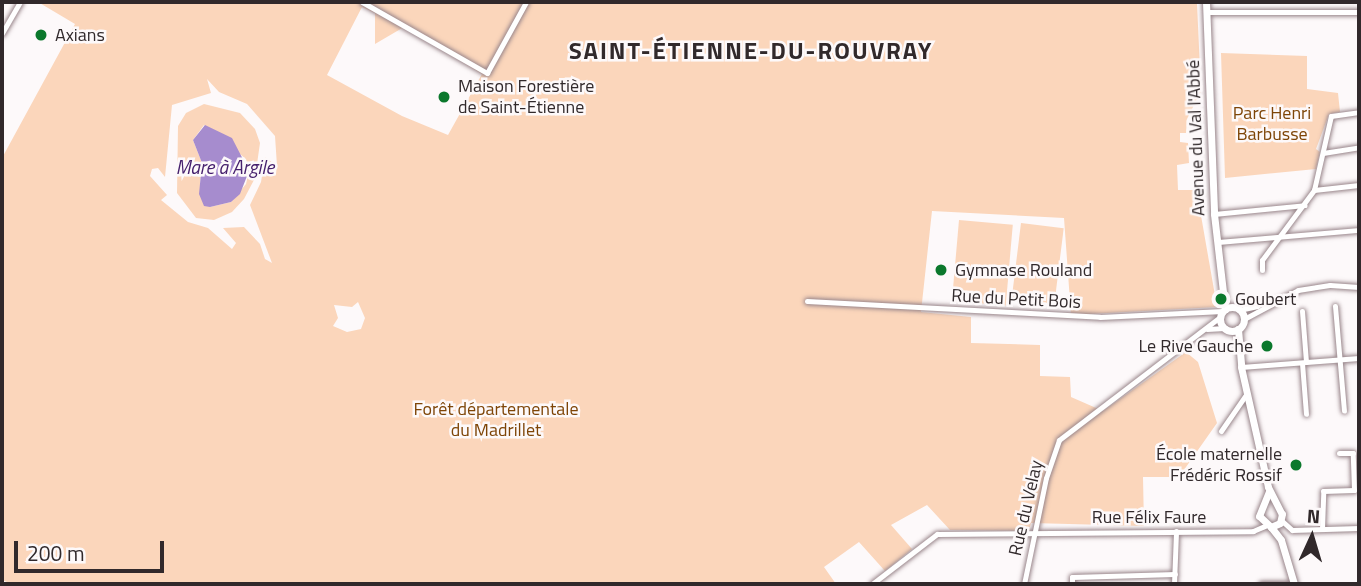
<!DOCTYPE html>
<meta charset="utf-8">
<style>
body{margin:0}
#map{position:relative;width:1361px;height:586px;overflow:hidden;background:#fdf9fa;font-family:"Titillium Web",sans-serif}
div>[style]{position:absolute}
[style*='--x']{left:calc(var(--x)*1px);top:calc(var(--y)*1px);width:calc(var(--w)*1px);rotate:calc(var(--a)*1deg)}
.green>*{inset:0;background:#fbd6bb;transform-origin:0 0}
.water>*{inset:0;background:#a68cce}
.roads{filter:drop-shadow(0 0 2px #99868b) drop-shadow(0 0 2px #99868b)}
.minor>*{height:5px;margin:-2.5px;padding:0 2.5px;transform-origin:2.5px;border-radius:2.5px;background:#fff}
.major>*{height:7px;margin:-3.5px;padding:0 3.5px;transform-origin:3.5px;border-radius:3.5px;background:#fff}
.major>.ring{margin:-3.5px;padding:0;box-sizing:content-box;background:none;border:7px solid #fff;border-radius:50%}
.dots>*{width:19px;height:19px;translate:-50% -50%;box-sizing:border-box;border:4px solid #fdf9fa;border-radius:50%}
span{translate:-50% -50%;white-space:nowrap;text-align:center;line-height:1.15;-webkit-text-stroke:5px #fdf9fa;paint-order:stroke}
.poi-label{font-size:18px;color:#31292b}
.left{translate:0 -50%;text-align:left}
.right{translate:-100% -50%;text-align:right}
.park-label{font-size:18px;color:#7e4507}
.street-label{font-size:18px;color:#31292b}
.water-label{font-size:19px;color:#46206d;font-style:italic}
.district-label{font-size:24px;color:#31292b;font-weight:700;letter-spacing:2px}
.frame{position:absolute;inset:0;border:4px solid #31292b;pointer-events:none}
.north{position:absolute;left:1277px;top:502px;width:70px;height:70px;-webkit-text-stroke:5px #fdf9fa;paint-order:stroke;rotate:4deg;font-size:19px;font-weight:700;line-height:28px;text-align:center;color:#31292b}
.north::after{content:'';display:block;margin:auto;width:24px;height:32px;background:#31292b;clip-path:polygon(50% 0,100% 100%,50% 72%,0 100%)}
.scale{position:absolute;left:14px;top:541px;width:150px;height:32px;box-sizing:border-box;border:4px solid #31292b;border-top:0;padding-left:9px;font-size:21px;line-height:24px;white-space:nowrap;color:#31292b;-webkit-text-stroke:5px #fdf9fa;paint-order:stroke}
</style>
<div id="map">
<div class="green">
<div style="clip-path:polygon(evenodd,38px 2px,1197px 4px,1201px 91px,1187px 119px,1186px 133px,1180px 133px,1180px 142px,1188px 143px,1189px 163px,1177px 165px,1178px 190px,1194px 190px,1199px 204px,1217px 307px,1071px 315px,1064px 218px,932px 211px,921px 312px,971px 317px,971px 343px,1040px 345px,1040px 376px,1070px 377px,1071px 397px,1103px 411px,1186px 352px,1198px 362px,1217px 423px,1179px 477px,1143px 477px,1144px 526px,1031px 523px,1029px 531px,950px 530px,927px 505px,891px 525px,912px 549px,885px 571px,859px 542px,824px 567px,836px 584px,12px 584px,2px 580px,2px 158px,75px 24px,38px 2px,362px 7px,375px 13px,375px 44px,404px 27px,482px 74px,448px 135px,402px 116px,327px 75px,362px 7px,38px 2px,207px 79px,219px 92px,247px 104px,275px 136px,277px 166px,265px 157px,261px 182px,250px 205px,272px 263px,265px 259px,260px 244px,244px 227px,223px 228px,236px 243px,232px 249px,208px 228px,188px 222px,161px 200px,167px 195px,150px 176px,152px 169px,158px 168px,165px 177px,172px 105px,211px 93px,207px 79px,38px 2px,358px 302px,365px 318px,361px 329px,347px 332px,333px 326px,338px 318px,334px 305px,352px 307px,358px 302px)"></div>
<div style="clip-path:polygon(1221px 53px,1307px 56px,1307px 89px,1338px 93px,1340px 112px,1329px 114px,1316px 149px,1320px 152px,1316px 169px,1225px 178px)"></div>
<div style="clip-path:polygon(evenodd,204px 104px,240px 113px,255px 129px,260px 143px,255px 178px,244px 199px,232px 212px,214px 220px,196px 218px,177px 193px,178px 126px,186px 113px,204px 104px,204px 125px,246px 159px,249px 171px,246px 184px,231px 202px,210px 207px,200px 184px,202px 163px,193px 140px,204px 125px)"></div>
<div style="left:959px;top:220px;width:54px;height:81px;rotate:5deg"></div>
<div style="left:1021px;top:223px;width:43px;height:76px;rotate:7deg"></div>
</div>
<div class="water">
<div style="clip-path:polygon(205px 125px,232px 138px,249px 171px,240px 194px,231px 202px,210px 207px,204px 206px,199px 194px,202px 163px,193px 140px)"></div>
</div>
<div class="roads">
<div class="minor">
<div style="--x:362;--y:2;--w:144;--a:29.6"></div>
<div style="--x:487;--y:73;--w:81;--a:-61.2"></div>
<div style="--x:1207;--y:12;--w:152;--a:0"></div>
<div style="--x:2;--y:33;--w:36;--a:-60"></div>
<div style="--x:1323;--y:153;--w:36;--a:-9"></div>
<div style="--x:1314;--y:190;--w:76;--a:-77.1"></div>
<div style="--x:1331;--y:116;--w:28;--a:-8"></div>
<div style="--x:1214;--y:214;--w:91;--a:-5.6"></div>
<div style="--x:1218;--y:242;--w:142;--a:-4.9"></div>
<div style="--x:1262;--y:270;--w:10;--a:-90"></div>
<div style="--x:1262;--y:260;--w:87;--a:-53.4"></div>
<div style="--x:1314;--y:190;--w:45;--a:-6.3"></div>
<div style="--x:807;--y:301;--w:293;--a:3.1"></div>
<div style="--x:1100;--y:317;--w:123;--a:-2.8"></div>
<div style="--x:1335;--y:306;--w:105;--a:85.1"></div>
<div style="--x:1239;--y:310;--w:19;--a:-12"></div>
<div style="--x:1302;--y:311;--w:51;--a:85.5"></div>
<div style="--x:1244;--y:319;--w:61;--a:-28.2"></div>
<div style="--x:1298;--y:290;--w:32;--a:-9"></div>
<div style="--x:1330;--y:285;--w:29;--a:4"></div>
<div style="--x:1207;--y:329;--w:18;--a:-3"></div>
<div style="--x:1302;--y:363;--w:51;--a:85.5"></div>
<div style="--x:1241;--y:367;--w:118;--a:-4.4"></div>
<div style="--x:1221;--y:431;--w:46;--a:-55.6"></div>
<div style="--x:1281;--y:520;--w:15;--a:42"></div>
<div style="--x:1292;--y:530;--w:67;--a:-1.7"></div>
<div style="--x:1322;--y:529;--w:38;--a:-88"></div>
<div style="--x:1323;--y:491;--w:31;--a:-2"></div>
<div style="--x:1354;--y:490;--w:37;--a:-92"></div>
<div style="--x:1353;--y:453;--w:14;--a:180"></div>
<div style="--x:872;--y:584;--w:82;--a:-37.6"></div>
<div style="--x:937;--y:534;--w:316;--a:-0.5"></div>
<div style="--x:1253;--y:531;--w:13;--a:-23"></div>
<div style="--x:1024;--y:584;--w:108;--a:-78.3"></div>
<div style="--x:1046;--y:478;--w:40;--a:-71.1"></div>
<div style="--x:1059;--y:440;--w:203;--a:-37.4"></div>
<div style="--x:1072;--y:584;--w:7;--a:-90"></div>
<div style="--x:1072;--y:577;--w:103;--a:-1.7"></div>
<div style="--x:1174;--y:584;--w:53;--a:-87.8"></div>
<div style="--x:1261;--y:584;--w:33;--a:0"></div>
</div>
<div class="major">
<div style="--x:1206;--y:2;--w:212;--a:87.8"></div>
<div style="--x:1214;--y:214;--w:96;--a:83.4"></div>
<div class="ring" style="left:1220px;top:307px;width:17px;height:17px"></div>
<div style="--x:1238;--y:329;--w:38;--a:85"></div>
<div style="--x:1241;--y:367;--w:123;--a:77.3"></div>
<div style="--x:1268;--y:487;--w:30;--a:63"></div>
<div style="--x:1282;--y:514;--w:9;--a:103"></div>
<div style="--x:1280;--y:523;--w:10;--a:156"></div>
<div style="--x:1271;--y:527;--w:16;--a:-137"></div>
<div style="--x:1259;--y:516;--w:27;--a:-68"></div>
<div style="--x:1271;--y:527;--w:16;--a:52"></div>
<div style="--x:1281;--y:540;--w:46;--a:73.5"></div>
</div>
</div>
<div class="dots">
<div style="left:41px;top:35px;background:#0b782c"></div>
<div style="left:444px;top:97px;background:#0b782c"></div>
<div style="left:941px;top:270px;background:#0b782c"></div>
<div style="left:1221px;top:299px;background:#0b782c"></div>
<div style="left:1267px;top:346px;background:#0b782c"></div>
<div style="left:1296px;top:465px;background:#0b782c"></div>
</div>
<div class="poi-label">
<span class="left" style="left:55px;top:35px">Axians</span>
<span class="left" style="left:458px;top:97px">Maison Forestière<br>de Saint-Étienne</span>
<span class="left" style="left:955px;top:270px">Gymnase Rouland</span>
<span class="left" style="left:1235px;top:299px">Goubert</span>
<span class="right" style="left:1253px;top:346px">Le Rive Gauche</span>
<span class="right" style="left:1282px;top:465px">École maternelle<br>Frédéric Rossif</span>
</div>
<div class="park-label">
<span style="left:1272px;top:124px">Parc Henri<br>Barbusse</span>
<span style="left:496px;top:420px">Forêt départementale<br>du Madrillet</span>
</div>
<div class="street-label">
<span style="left:1196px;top:138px;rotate:-92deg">Avenue du Val l'Abbé</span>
<span style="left:1016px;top:299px;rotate:3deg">Rue du Petit Bois</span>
<span style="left:1026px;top:508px;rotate:-77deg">Rue du Velay</span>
<span style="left:1149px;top:517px">Rue Félix Faure</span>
</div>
<div class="water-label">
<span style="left:225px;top:167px">Mare à Argile</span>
</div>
<div class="district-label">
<span style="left:751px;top:51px">SAINT-ÉTIENNE-DU-ROUVRAY</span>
</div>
<div class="frame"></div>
<div class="north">N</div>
<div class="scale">200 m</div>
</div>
